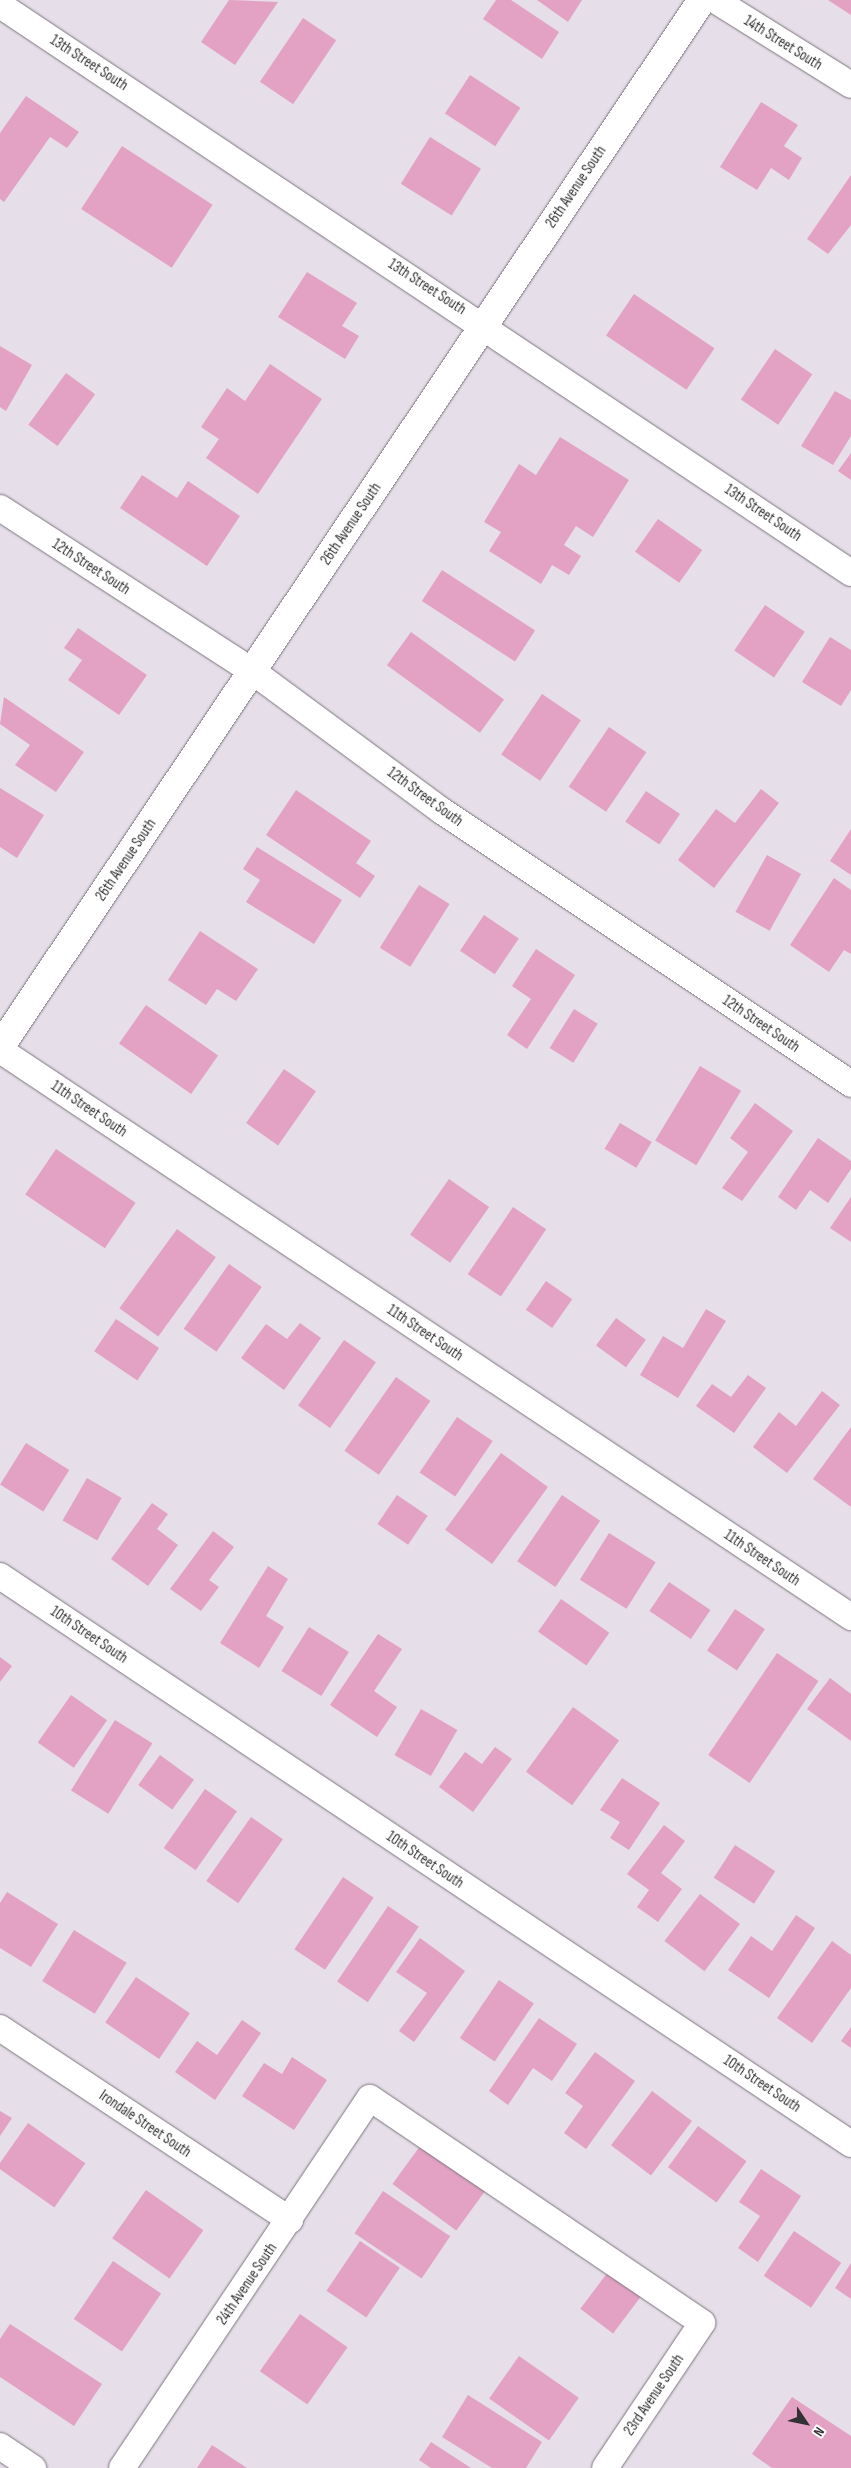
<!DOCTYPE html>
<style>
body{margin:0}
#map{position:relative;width:851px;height:2468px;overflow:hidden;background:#e6dee8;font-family:"Sofia Sans Condensed",sans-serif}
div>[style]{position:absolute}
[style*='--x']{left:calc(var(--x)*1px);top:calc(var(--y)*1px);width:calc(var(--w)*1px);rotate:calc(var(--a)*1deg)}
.building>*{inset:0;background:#e3a2c4;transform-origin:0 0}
.roads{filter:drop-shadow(0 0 1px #7c757e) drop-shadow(0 0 1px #7c757e)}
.minor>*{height:26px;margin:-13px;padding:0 13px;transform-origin:13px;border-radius:13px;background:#fff}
.tertiary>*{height:28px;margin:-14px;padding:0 14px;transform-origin:14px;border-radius:14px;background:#fff}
span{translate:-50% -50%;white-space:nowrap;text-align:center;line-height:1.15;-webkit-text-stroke:4.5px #fff;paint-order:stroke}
.street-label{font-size:15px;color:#343134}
.north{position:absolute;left:781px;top:2398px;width:50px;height:50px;-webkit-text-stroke:4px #fff;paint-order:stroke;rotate:124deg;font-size:14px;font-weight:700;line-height:20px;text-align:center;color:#343134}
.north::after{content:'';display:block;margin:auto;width:18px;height:22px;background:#343134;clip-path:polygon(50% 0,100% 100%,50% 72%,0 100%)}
</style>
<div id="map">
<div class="building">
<div style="clip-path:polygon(229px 0,278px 2px,235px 65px,201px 42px)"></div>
<div style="clip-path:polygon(496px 0,511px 0,559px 32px,542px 59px,483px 19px)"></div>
<div style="clip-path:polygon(537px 0,582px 0,568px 22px)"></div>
<div style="clip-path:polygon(828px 0,851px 0,851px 15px)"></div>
<div style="left:303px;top:18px;width:40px;height:77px;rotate:34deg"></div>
<div style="left:470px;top:75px;width:60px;height:46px;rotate:33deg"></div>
<div style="clip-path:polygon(26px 96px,79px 132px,67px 148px,50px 137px,4px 202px,0 199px,0 133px)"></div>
<div style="clip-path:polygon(761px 102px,798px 125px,784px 146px,802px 158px,789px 180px,771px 168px,757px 190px,720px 167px)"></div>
<div style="left:430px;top:137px;width:60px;height:55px;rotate:32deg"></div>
<div style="left:122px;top:146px;width:108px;height:75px;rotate:33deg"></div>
<div style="clip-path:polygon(851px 175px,851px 225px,828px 254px,807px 239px)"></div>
<div style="clip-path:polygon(307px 272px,357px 303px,342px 326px,359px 336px,345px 359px,278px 317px)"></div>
<div style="left:634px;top:294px;width:97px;height:50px;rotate:34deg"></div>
<div style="clip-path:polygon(0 346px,32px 365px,6px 411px,0 407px)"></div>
<div style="left:775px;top:349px;width:45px;height:61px;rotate:34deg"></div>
<div style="clip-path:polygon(270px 364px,322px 399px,258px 494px,206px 458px,219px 439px,201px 427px,227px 388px,245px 401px)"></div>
<div style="left:66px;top:373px;width:36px;height:64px;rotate:36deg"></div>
<div style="clip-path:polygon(835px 391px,851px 400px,851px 436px,833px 465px,801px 446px)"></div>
<div style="clip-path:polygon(560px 437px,629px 480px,593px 537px,576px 526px,564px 545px,581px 556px,569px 575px,552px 565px,541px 584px,489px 551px,501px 532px,484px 522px,519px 464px,536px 475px)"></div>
<div style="clip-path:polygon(851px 453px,851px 480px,838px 471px)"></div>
<div style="clip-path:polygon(142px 475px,177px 498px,188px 481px,240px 516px,207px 566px,120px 508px)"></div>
<div style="left:658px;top:519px;width:54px;height:40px;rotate:35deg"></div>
<div style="left:442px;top:570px;width:111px;height:37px;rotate:33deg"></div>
<div style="left:765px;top:605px;width:48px;height:55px;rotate:34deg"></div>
<div style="clip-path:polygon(78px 628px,147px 675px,119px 715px,68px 680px,82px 660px,64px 648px)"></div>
<div style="left:411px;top:632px;width:115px;height:41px;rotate:36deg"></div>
<div style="clip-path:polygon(830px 637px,851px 650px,851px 690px,841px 706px,802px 682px)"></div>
<div style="left:542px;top:694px;width:47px;height:73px;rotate:34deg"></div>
<div style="clip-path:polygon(4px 697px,84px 752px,56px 792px,15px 765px,30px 745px,0 724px)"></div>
<div style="left:609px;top:727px;width:45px;height:72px;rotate:34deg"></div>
<div style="clip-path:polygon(0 788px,44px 815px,17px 858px,0 847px)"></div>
<div style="clip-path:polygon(761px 789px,779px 803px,714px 888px,678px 860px,716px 809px,735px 823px)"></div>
<div style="clip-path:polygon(296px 790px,371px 841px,356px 863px,375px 876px,360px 898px,266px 835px)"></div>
<div style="left:646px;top:791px;width:41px;height:37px;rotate:34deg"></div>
<div style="clip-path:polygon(851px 829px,851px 875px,830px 861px)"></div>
<div style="clip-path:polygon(257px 847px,342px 900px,314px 944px,246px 902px,260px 880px,243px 869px)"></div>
<div style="left:767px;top:855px;width:39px;height:65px;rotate:29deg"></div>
<div style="clip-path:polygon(834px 878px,851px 890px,851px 954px,844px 950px,829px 972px,790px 945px)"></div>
<div style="left:419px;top:885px;width:36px;height:74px;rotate:32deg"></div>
<div style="left:484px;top:915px;width:42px;height:43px;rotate:34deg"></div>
<div style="clip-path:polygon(200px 931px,258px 969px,236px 1001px,217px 989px,206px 1005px,168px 980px)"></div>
<div style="clip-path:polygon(536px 949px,575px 975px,527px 1049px,507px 1035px,531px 999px,512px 986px)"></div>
<div style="left:146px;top:1005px;width:88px;height:47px;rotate:35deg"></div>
<div style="left:574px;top:1009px;width:28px;height:46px;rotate:32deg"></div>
<div style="left:700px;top:1066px;width:48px;height:87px;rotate:31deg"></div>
<div style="left:284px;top:1069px;width:39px;height:66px;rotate:35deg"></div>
<div style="clip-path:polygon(755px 1103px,793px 1131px,742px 1201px,722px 1188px,748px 1152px,730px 1138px)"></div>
<div style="left:620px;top:1123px;width:37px;height:30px;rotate:31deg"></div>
<div style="clip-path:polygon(818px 1138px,851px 1161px,851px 1169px,828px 1203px,810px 1190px,796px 1210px,778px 1197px)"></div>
<div style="left:56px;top:1149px;width:96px;height:55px;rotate:34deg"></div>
<div style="left:449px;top:1179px;width:49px;height:68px;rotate:35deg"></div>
<div style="clip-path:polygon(851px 1197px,851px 1242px,830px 1228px)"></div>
<div style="left:513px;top:1207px;width:40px;height:81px;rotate:34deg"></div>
<div style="left:177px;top:1229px;width:48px;height:98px;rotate:36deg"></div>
<div style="left:229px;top:1264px;width:40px;height:79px;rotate:35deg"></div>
<div style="left:546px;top:1281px;width:32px;height:35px;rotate:35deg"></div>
<div style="clip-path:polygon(706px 1309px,726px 1321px,678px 1398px,640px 1375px,663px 1336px,683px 1348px)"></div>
<div style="left:616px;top:1318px;width:37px;height:34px;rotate:36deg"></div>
<div style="left:116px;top:1319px;width:52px;height:39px;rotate:34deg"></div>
<div style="clip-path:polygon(300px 1323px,321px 1338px,284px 1390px,241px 1358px,266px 1324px,287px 1339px)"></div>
<div style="left:344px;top:1340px;width:39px;height:80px;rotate:35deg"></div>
<div style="clip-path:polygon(748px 1375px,766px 1388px,734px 1433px,696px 1406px,712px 1384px,731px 1397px)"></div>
<div style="left:396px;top:1377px;width:42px;height:90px;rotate:35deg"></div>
<div style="clip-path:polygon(822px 1391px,840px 1405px,787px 1473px,753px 1447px,779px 1412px,796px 1426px)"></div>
<div style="left:457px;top:1417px;width:43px;height:67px;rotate:34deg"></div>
<div style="clip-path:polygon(851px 1427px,851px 1507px,813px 1479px)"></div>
<div style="left:26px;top:1443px;width:51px;height:49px;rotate:32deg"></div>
<div style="left:501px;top:1453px;width:58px;height:95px;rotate:36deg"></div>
<div style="left:87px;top:1478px;width:40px;height:49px;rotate:30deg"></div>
<div style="left:397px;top:1495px;width:37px;height:35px;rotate:34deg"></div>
<div style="left:562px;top:1495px;width:46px;height:80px;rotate:34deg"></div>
<div style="clip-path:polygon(152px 1503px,168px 1514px,157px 1529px,178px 1545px,148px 1586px,111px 1559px)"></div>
<div style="clip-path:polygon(213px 1531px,234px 1547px,209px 1580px,219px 1587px,201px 1611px,170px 1589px)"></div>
<div style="left:609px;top:1533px;width:55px;height:55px;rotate:32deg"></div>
<div style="clip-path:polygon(268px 1566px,288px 1579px,266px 1616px,284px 1627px,259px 1668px,220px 1643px)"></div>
<div style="left:669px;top:1582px;width:50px;height:35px;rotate:34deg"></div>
<div style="left:561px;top:1599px;width:59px;height:40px;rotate:35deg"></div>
<div style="left:735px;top:1609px;width:36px;height:50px;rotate:34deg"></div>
<div style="left:309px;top:1627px;width:47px;height:52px;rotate:32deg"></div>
<div style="clip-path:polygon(378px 1634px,402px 1649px,374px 1691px,397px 1707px,377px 1737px,330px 1705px)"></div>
<div style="left:777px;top:1653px;width:50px;height:123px;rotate:34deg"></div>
<div style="clip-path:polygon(0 1657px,12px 1666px,0 1682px)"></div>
<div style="clip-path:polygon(830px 1678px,851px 1694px,851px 1741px,807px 1709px)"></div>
<div style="left:71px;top:1695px;width:44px;height:58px;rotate:35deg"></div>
<div style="left:573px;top:1707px;width:57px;height:80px;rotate:36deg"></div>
<div style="left:421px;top:1709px;width:42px;height:53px;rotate:30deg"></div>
<div style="left:115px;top:1720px;width:44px;height:83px;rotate:32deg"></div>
<div style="clip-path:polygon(495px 1747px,512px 1759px,473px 1812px,439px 1787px,465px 1752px,482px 1764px)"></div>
<div style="left:160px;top:1755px;width:42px;height:37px;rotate:36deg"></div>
<div style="clip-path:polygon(622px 1778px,660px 1803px,629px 1850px,610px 1838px,620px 1822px,600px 1810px)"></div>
<div style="left:205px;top:1789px;width:39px;height:72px;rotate:35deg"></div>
<div style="left:251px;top:1817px;width:39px;height:78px;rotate:35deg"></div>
<div style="clip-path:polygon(664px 1825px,685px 1841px,661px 1873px,682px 1889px,658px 1922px,637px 1907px,649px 1890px,627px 1874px)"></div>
<div style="left:735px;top:1845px;width:48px;height:39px;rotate:33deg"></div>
<div style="left:343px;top:1877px;width:37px;height:87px;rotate:34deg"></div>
<div style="clip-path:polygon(7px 1892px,58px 1924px,31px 1967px,0 1948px,0 1903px)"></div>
<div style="left:700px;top:1894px;width:50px;height:59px;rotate:37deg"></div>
<div style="left:388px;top:1906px;width:37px;height:91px;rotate:34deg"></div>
<div style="clip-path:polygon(796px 1915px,815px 1928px,769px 1998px,728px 1970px,751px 1936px,772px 1951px)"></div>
<div style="left:74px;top:1930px;width:62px;height:60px;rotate:32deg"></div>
<div style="clip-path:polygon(420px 1938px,465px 1971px,414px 2042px,399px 2031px,427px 1993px,396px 1972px)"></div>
<div style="clip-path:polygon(832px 1941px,851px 1955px,851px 1988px,812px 2043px,777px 2018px)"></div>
<div style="left:136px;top:1977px;width:65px;height:55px;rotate:34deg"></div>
<div style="left:499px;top:1980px;width:42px;height:70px;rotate:34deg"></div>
<div style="clip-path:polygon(539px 2018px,577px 2044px,552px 2081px,533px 2068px,508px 2105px,489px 2091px)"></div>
<div style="clip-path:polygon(242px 2020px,261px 2033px,215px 2100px,175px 2072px,197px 2041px,217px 2055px)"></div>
<div style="clip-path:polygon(851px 2027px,851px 2048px,841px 2041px)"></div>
<div style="clip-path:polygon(595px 2052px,635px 2081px,586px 2149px,564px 2133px,583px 2106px,565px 2093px)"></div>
<div style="clip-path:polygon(292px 2057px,327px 2080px,294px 2130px,242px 2096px,264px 2063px,282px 2074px)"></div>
<div style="left:652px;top:2091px;width:50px;height:68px;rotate:37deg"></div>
<div style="clip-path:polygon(0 2111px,12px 2118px,0 2136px)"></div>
<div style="left:28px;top:2123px;width:70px;height:54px;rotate:35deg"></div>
<div style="left:698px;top:2126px;width:60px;height:51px;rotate:36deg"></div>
<div style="left:423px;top:2142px;width:79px;height:52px;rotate:36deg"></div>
<div style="clip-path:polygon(761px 2169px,801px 2196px,758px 2262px,738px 2248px,760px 2216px,739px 2202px)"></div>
<div style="left:146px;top:2190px;width:70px;height:59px;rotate:35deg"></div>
<div style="left:383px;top:2191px;width:81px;height:51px;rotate:34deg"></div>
<div style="left:794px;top:2231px;width:57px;height:54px;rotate:34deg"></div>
<div style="left:360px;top:2241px;width:48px;height:60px;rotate:34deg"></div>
<div style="left:113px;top:2261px;width:58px;height:70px;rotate:34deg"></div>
<div style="clip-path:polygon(851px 2263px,851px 2299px,835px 2288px)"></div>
<div style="left:611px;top:2268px;width:41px;height:51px;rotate:37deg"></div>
<div style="left:300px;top:2314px;width:58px;height:70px;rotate:35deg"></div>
<div style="clip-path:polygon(10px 2324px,102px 2384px,74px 2426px,0 2377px,0 2339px)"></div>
<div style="left:519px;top:2356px;width:73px;height:52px;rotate:35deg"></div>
<div style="clip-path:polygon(468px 2395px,542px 2442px,526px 2468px,492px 2468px,442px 2437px)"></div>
<div style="clip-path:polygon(792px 2397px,851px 2436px,851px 2468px,772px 2468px,752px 2454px)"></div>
<div style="clip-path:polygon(431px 2442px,471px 2468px,431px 2468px,419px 2460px)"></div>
<div style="clip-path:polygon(212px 2445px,247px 2468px,197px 2468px)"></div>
</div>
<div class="roads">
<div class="minor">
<div style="--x:715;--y:0;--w:160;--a:32"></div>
<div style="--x:0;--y:5;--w:1023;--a:33.72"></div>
<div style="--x:0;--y:508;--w:300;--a:32.9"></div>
<div style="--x:252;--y:671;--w:236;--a:36.4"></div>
<div style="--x:442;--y:811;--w:492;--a:33.7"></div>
<div style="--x:0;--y:1050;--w:1023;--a:33.67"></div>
<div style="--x:0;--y:1576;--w:1023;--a:33.72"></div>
<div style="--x:0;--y:2028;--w:348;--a:33.5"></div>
<div style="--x:0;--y:2446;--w:40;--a:34"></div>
<div style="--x:122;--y:2468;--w:445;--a:-56.2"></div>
<div style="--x:370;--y:2098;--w:401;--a:34.1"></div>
<div style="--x:702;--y:2323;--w:174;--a:123.8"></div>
</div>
<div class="tertiary">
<div style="--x:0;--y:1047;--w:1261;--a:-56.16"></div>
</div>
</div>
<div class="street-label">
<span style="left:783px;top:43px;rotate:32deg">14th Street South</span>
<span style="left:89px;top:63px;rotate:33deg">13th Street South</span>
<span style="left:576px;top:187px;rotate:-56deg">26th Avenue South</span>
<span style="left:427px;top:287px;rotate:33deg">13th Street South</span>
<span style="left:763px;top:513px;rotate:34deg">13th Street South</span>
<span style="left:351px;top:524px;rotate:-56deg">26th Avenue South</span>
<span style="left:91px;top:567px;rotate:33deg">12th Street South</span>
<span style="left:425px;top:797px;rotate:36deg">12th Street South</span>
<span style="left:126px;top:860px;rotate:-56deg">26th Avenue South</span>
<span style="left:761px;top:1024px;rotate:34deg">12th Street South</span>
<span style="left:89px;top:1109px;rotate:34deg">11th Street South</span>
<span style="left:425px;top:1333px;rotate:34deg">11th Street South</span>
<span style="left:762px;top:1558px;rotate:34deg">11th Street South</span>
<span style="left:89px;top:1635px;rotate:34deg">10th Street South</span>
<span style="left:425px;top:1860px;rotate:34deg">10th Street South</span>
<span style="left:762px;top:2084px;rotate:34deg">10th Street South</span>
<span style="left:145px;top:2124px;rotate:34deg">Irondale Street South</span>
<span style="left:247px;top:2284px;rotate:-56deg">24th Avenue South</span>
<span style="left:654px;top:2395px;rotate:-56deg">23rd Avenue South</span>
</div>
<div class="north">N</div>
</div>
